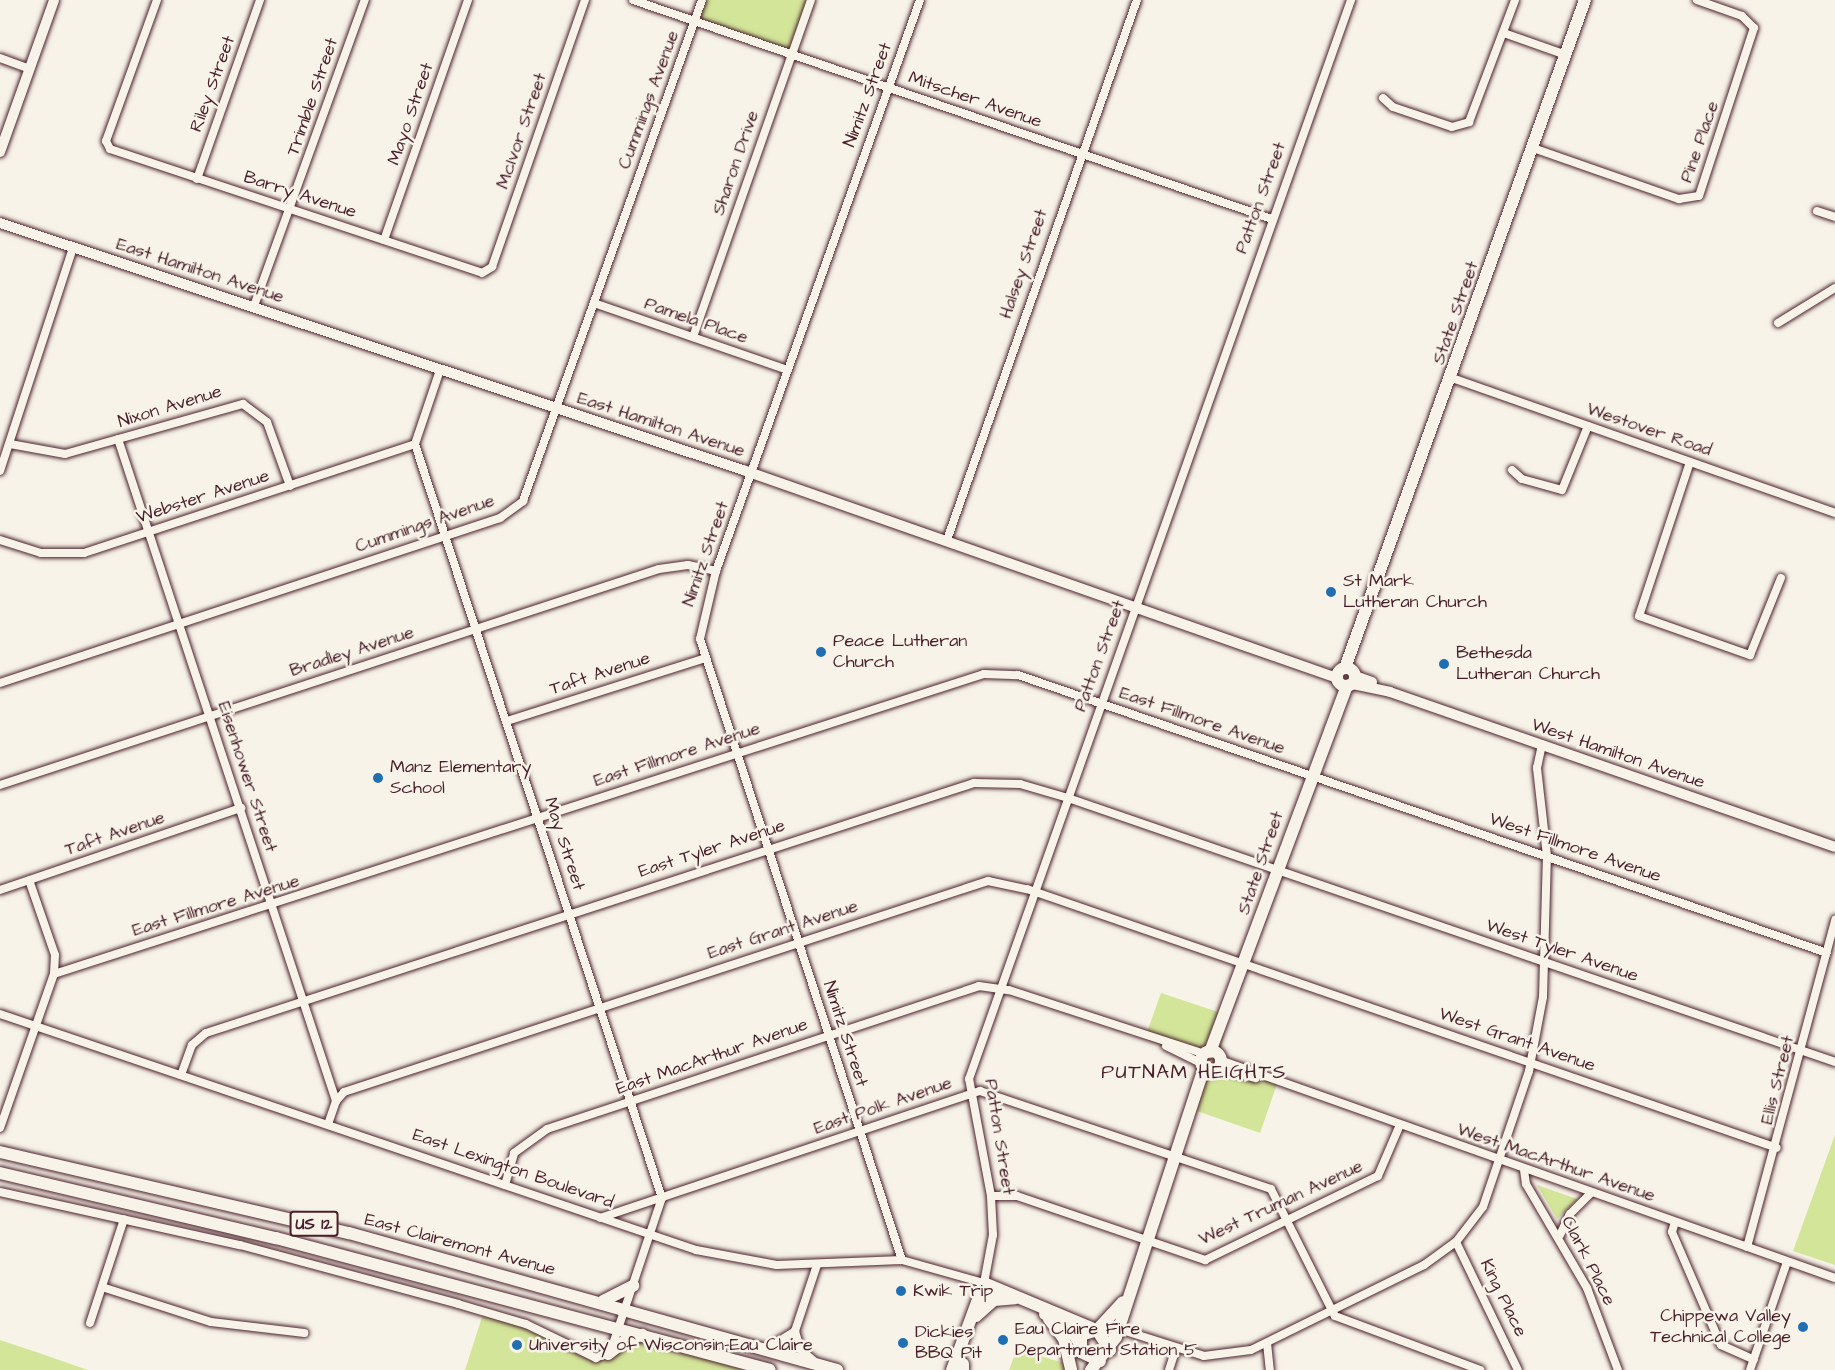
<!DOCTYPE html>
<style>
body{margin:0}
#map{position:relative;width:1835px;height:1370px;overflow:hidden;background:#f7f3e8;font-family:"Architects Daughter",sans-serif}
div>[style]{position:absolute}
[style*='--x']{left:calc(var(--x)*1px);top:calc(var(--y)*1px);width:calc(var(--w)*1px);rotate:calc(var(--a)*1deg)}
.green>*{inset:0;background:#d3e599}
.roads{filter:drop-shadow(0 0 2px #4a1f2b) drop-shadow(0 0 2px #4a1f2b)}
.minor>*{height:8px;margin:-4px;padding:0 4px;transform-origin:4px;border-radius:4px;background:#f7f3e8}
.tertiary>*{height:10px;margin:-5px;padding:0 5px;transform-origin:5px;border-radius:5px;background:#f7f3e8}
.secondary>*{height:12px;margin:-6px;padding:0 6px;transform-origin:6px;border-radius:6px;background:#f7f3e8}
.secondary>.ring{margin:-6px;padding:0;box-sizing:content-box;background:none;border:12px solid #f7f3e8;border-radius:50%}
.primary>*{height:12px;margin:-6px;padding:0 6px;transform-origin:6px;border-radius:6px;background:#f7f3e8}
.dots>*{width:16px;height:16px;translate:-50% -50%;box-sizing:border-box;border:3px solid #f7f3e8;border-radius:50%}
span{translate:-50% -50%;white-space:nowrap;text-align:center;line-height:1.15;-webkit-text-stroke:5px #f7f3e8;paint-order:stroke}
.shield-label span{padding:2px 4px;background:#f7f3e8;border:2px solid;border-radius:4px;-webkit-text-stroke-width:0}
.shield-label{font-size:16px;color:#4a1f2b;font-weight:700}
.street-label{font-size:18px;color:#4a1f2b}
.poi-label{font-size:18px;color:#4a1f2b}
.left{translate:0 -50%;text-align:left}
.right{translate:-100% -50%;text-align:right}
.neighbourhood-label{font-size:20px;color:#4a1f2b;letter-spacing:1.5px}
</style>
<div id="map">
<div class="green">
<div style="clip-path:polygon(702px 0,811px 0,791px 54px,694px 21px)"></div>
<div style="clip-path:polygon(1161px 993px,1227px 1015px,1220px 1057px,1277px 1084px,1260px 1133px,1194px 1110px,1204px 1068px,1145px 1038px)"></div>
<div style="clip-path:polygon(1835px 1135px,1835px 1265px,1793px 1251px)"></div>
<div style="clip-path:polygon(1537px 1185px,1577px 1199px,1577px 1200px,1557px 1219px)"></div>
<div style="clip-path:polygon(484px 1311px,596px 1358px,631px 1337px,757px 1370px,465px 1370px)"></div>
<div style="clip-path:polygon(0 1340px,36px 1352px,88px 1370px,0 1370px)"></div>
<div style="clip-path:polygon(1017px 1349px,1064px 1363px,1066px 1370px,1009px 1370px)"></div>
</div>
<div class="roads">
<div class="minor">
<div style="--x:157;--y:0;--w:150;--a:109.9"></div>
<div style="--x:106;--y:141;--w:9;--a:63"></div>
<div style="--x:110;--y:149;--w:392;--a:18.4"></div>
<div style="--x:482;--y:273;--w:12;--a:-31"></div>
<div style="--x:492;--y:267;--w:283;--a:-70.8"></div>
<div style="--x:633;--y:0;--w:675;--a:18.92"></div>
<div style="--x:1504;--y:33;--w:66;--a:19.5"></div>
<div style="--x:0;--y:58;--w:32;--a:20"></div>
<div style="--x:1383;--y:98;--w:13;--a:42"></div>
<div style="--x:1393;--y:107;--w:62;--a:18.7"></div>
<div style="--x:1452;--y:127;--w:18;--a:-16"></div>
<div style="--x:1469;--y:122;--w:130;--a:-69.3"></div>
<div style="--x:1533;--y:148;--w:155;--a:19.3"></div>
<div style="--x:1679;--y:199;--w:20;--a:-9"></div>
<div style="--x:1699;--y:196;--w:177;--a:-71.9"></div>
<div style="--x:1754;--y:28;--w:17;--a:-135"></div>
<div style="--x:1742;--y:16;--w:48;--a:-160.4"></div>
<div style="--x:197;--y:179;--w:190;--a:-70.6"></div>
<div style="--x:1817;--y:211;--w:19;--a:18"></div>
<div style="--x:384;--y:240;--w:254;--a:-70.7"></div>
<div style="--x:594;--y:303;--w:204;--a:19.1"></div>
<div style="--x:254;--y:306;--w:326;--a:-70.1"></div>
<div style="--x:1778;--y:323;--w:67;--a:-31.6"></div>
<div style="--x:693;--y:337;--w:357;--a:-70.7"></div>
<div style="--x:1452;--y:378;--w:406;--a:19.4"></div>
<div style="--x:118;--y:439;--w:697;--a:71.77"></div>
<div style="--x:336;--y:1101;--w:24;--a:109"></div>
<div style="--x:10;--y:444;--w:56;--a:10.3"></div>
<div style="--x:65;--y:454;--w:185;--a:-15.7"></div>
<div style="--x:243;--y:404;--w:30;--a:37"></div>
<div style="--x:267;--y:422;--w:68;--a:70.2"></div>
<div style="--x:1690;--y:462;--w:162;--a:108.3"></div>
<div style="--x:1639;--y:616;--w:118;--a:19.4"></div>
<div style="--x:1750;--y:655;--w:83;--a:-68.1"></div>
<div style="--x:1512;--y:470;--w:13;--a:42"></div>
<div style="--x:1522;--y:479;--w:41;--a:15.4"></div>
<div style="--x:1562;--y:490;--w:69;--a:-67.9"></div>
<div style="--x:0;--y:471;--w:236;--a:-71.9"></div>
<div style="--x:0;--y:540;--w:43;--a:17.6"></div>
<div style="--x:41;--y:553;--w:43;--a:0"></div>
<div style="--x:84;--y:553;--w:348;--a:-18.2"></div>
<div style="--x:947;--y:540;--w:572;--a:-70.62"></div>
<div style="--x:0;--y:683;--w:527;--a:-18.26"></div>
<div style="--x:500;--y:518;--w:29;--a:-36"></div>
<div style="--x:523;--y:501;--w:532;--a:-70.34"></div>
<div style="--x:507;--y:721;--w:206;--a:-17.6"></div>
<div style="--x:0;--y:785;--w:693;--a:-18.15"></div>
<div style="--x:659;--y:569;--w:29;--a:-8"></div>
<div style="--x:688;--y:565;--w:29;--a:12"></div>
<div style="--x:0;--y:890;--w:255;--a:-18.8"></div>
<div style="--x:54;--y:974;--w:977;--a:-17.88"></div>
<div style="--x:984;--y:674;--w:34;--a:2"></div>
<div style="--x:1018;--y:675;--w:855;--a:18.96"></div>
<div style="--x:0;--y:1014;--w:735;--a:18.73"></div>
<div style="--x:696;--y:1250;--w:82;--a:10.5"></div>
<div style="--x:777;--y:1265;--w:125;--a:-2.3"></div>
<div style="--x:902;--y:1260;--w:85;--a:15.7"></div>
<div style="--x:984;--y:1283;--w:49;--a:-79.4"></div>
<div style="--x:993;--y:1235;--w:39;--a:-93"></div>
<div style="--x:991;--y:1196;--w:119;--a:-100.6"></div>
<div style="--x:969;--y:1079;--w:1145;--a:-70.5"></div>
<div style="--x:1166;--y:1046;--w:39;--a:26"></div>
<div style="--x:1220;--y:1060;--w:652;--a:19.52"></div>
<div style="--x:1218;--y:1068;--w:39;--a:15"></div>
<div style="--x:181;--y:1075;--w:32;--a:-70"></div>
<div style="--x:192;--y:1045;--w:18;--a:-41"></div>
<div style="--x:206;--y:1033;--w:808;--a:-18.03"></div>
<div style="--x:974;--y:783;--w:46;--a:1.2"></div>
<div style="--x:1020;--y:784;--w:50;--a:16.3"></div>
<div style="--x:1068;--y:798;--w:811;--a:18.99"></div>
<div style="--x:336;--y:1101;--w:12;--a:-48"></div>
<div style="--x:344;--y:1092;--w:678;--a:-18.14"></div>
<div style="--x:988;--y:881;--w:40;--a:12"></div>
<div style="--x:1027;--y:889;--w:793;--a:19.05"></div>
<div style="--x:0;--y:1128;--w:163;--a:-70.7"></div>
<div style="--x:54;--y:974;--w:19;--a:-87"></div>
<div style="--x:55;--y:955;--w:79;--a:-109.1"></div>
<div style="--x:1524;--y:1170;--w:14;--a:82"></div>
<div style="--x:1526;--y:1184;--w:121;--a:59.6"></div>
<div style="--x:1587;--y:1288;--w:88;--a:69.3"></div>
<div style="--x:505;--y:1185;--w:33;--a:-74"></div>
<div style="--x:514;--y:1153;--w:41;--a:-36"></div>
<div style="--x:547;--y:1129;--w:455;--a:-18.3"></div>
<div style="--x:979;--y:986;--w:30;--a:8"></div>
<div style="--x:1009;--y:990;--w:206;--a:18.1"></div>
<div style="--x:0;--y:1192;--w:246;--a:12.5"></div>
<div style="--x:240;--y:1245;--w:226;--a:15.1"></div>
<div style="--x:458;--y:1304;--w:71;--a:16.4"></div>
<div style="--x:526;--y:1324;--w:78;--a:25.9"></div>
<div style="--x:596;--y:1358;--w:17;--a:-28"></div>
<div style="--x:611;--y:1350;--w:160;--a:-71.5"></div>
<div style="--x:662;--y:1198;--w:793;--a:-108.14"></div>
<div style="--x:415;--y:444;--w:78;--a:-71.3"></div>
<div style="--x:991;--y:1196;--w:26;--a:0"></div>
<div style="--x:1017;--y:1196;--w:199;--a:18.8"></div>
<div style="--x:1205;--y:1260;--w:192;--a:-25.9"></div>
<div style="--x:1378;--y:1176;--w:53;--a:-66.8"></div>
<div style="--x:600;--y:1218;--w:401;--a:-18.5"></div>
<div style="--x:980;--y:1091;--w:307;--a:18.6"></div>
<div style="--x:1271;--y:1189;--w:142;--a:63.3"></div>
<div style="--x:1335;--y:1316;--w:155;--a:20.4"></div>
<div style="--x:1675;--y:1222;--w:10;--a:107"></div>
<div style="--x:1672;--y:1232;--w:123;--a:66.6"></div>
<div style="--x:1721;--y:1345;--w:36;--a:24"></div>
<div style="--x:1560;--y:1235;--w:23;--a:-65"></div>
<div style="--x:1570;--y:1214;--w:30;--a:-45"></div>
<div style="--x:1456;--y:1242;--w:142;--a:64.2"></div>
<div style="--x:1747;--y:1247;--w:339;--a:-74.9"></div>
<div style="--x:902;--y:1260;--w:653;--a:-108.02"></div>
<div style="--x:700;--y:639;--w:70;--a:-76.8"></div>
<div style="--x:716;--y:571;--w:606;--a:-70.34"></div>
<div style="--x:102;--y:1287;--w:114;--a:17.8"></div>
<div style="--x:211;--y:1322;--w:94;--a:6.7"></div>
<div style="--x:90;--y:1323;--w:109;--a:-71.9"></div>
<div style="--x:1119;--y:1329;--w:89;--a:17.6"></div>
<div style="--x:1204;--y:1356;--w:47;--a:-7.3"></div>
<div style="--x:1251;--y:1350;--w:193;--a:-26.2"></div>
<div style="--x:1424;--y:1265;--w:39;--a:-36"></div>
<div style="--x:1456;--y:1242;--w:44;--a:-52.4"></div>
<div style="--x:1483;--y:1207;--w:144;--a:-71.3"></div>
<div style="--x:1529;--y:1071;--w:75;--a:-79.3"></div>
<div style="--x:1543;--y:997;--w:141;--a:-88.4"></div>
<div style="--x:1547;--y:856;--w:89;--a:-96.5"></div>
<div style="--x:1537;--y:768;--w:24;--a:-78"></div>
<div style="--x:795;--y:1331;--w:19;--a:74"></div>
<div style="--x:800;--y:1349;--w:20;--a:41"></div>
<div style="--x:1267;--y:1343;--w:27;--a:84"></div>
<div style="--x:768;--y:1348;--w:32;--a:-32"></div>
<div style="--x:795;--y:1331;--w:70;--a:-71.6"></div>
<div style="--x:1169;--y:1370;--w:22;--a:-72"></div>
<div style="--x:1750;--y:1370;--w:114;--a:-71.1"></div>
</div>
<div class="tertiary">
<div style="--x:0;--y:152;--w:161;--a:-70.4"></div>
<div style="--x:0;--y:223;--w:783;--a:18.39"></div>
<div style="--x:743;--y:470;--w:629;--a:19.3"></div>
<div style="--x:1355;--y:676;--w:18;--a:19"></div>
<div style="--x:1353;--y:684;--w:38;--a:12"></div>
<div style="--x:1390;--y:692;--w:471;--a:19.2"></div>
</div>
<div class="secondary">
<div class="ring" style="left:1337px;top:668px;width:6px;height:6px"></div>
<div style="--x:1345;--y:668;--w:710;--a:-70.24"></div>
<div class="ring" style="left:1201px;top:1051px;width:8px;height:8px"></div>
<div style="--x:1210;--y:1052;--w:391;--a:-69.5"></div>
<div style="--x:1045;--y:1314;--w:29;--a:29"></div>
<div style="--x:1070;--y:1328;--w:15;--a:58"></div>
<div style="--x:976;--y:1316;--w:24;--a:-42"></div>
<div style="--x:994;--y:1300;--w:21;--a:-5"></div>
<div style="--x:1049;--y:1319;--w:25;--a:53"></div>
<div style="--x:1064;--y:1339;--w:32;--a:77"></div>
<div style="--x:1097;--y:1330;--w:38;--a:-47"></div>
<div style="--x:1100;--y:1361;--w:21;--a:-155"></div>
<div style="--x:1081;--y:1352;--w:17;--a:-90"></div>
<div style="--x:1081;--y:1335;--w:17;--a:-17"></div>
<div style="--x:1097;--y:1330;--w:24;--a:57"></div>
<div style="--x:952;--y:1370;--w:93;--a:-69.8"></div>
<div style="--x:984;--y:1283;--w:119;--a:22.7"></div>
<div style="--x:1091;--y:1370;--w:41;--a:-52.9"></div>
<div style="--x:1116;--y:1337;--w:283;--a:-71.9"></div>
</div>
<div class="primary">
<div style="--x:0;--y:1152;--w:358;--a:13.1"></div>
<div style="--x:349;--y:1233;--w:507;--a:15.68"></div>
<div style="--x:0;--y:1173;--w:284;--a:13.3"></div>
<div style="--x:276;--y:1238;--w:511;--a:14.96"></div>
<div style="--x:603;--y:1301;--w:34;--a:-27"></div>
<div style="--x:608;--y:1354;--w:24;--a:-38"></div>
<div style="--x:627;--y:1339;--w:16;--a:-15"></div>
<div style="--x:963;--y:1364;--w:6;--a:90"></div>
</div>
</div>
<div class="dots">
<div style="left:1331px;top:592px;background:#1f6fb2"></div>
<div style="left:821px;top:652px;background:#1f6fb2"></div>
<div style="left:1444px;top:664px;background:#1f6fb2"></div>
<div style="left:378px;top:778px;background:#1f6fb2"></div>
<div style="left:901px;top:1291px;background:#1f6fb2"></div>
<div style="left:1803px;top:1327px;background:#1f6fb2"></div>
<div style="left:1003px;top:1340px;background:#1f6fb2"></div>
<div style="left:903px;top:1343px;background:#1f6fb2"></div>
<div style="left:517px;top:1345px;background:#1f6fb2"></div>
</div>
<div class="shield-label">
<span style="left:314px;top:1224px">US 12</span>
</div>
<div class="street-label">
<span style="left:213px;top:84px;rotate:-70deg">Riley Street</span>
<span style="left:868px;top:95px;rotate:-70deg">Nimitz Street</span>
<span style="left:313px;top:97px;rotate:-71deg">Trimble Street</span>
<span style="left:649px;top:100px;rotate:-70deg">Cummings Avenue</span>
<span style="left:975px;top:100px;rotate:19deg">Mitscher Avenue</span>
<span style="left:411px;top:114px;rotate:-71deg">Mayo Street</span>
<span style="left:522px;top:131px;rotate:-71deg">McIvor Street</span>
<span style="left:1700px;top:142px;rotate:-71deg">Pine Place</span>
<span style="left:736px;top:163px;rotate:-71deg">Sharon Drive</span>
<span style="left:300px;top:195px;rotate:18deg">Barry Avenue</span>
<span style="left:1261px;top:198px;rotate:-70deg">Patton Street</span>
<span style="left:1024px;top:264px;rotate:-71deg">Halsey Street</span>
<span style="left:200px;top:271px;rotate:18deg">East Hamilton Avenue</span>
<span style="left:1456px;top:313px;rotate:-71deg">State Street</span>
<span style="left:696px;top:321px;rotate:19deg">Pamela Place</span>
<span style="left:170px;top:407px;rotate:-17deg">Nixon Avenue</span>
<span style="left:661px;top:425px;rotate:18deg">East Hamilton Avenue</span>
<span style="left:1649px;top:430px;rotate:19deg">Westover Road</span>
<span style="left:203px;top:497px;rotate:-18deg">Webster Avenue</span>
<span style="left:425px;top:524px;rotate:-19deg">Cummings Avenue</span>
<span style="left:706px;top:554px;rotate:-71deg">Nimitz Street</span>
<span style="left:352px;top:652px;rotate:-18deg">Bradley Avenue</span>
<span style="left:1100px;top:656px;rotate:-70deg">Patton Street</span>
<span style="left:600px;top:674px;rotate:-18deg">Taft Avenue</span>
<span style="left:1202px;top:721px;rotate:19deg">East Fillmore Avenue</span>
<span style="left:1618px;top:754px;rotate:19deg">West Hamilton Avenue</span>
<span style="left:677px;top:755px;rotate:-18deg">East Fillmore Avenue</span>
<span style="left:247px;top:777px;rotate:72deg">Eisenhower Street</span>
<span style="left:115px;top:834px;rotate:-19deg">Taft Avenue</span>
<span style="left:564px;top:844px;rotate:72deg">May Street</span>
<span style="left:1575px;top:848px;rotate:19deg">West Fillmore Avenue</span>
<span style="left:712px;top:849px;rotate:-18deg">East Tyler Avenue</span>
<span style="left:1261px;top:863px;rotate:-71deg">State Street</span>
<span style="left:216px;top:906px;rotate:-17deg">East Fillmore Avenue</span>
<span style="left:783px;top:930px;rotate:-18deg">East Grant Avenue</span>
<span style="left:1562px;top:951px;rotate:19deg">West Tyler Avenue</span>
<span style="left:845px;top:1034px;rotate:72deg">Nimitz Street</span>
<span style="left:1517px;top:1040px;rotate:19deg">West Grant Avenue</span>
<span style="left:712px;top:1057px;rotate:-19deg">East MacArthur Avenue</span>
<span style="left:1778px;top:1080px;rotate:-76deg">Ellis Street</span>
<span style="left:883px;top:1106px;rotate:-19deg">East Polk Avenue</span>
<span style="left:999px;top:1137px;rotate:81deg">Patton Street</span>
<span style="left:1556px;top:1163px;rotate:19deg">West MacArthur Avenue</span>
<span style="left:513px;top:1169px;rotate:19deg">East Lexington Boulevard</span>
<span style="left:1281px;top:1203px;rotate:-25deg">West Truman Avenue</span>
<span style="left:460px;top:1245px;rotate:15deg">East Clairemont Avenue</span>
<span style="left:1588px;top:1261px;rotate:63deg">Clark Place</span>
<span style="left:1503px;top:1298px;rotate:64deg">King Place</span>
</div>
<div class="poi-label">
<span class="left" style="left:1343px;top:592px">St Mark<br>Lutheran Church</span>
<span class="left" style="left:833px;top:652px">Peace Lutheran<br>Church</span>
<span class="left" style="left:1456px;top:664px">Bethesda<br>Lutheran Church</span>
<span class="left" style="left:390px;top:778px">Manz Elementary<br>School</span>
<span class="left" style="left:913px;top:1291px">Kwik Trip</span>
<span class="right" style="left:1791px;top:1327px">Chippewa Valley<br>Technical College</span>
<span class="left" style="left:1015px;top:1340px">Eau Claire Fire<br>Department Station 5</span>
<span class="left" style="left:915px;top:1343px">Dickies<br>BBQ Pit</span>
<span class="left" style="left:529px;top:1345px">University of Wisconsin-Eau Claire</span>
</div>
<div class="neighbourhood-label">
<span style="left:1194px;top:1072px">PUTNAM HEIGHTS</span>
</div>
</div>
